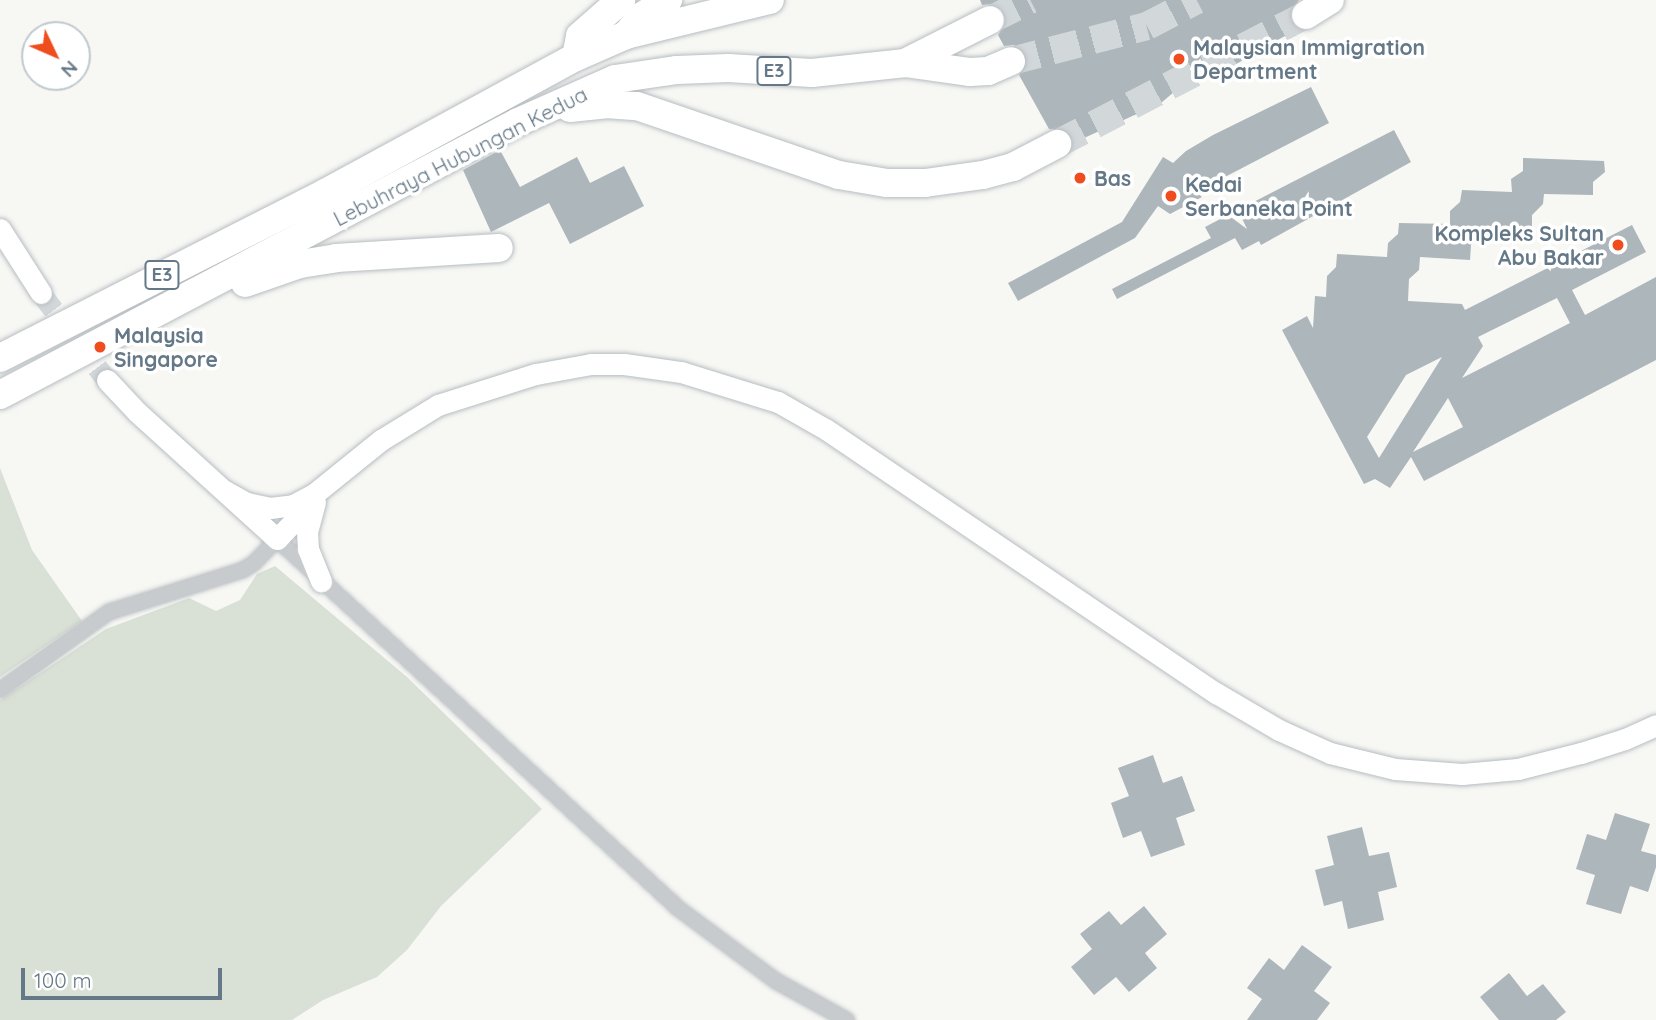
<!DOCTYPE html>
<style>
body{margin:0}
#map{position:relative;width:1656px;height:1020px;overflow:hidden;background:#f7f7f4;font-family:Quicksand,sans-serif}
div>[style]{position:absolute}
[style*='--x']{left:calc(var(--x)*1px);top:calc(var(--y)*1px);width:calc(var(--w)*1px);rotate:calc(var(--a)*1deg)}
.green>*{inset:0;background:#d9e0d5}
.building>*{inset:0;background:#adb6bb}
.secondary-tunnel>*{height:21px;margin-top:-10.5px;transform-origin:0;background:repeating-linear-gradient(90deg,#d2d7d9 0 21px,transparent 0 31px)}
.highway-tunnel>*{height:28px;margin-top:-14px;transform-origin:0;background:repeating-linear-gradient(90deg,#d2d7d9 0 28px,transparent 0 42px)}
.roads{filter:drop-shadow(0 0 2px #b7bdc1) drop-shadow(0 0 2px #b7bdc1)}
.street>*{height:14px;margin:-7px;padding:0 7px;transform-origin:7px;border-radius:7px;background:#c7cbce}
.secondary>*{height:21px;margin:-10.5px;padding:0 10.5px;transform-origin:10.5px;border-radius:10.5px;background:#fff}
.highway>*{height:28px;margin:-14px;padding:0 14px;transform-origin:14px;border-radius:14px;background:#fff}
.dots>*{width:19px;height:19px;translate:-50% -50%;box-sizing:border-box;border:4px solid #fff;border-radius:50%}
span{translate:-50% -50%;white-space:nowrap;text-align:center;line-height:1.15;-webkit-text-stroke:7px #fff;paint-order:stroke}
.shield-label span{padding:2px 5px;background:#fff;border:2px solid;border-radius:5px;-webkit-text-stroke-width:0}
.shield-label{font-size:19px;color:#647887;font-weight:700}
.poi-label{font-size:21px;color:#647887;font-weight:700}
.left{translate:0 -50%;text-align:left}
.right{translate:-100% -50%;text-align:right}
.street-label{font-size:21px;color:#647887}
.north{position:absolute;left:21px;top:21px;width:70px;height:70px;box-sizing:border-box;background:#fff;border:2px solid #c1c9cf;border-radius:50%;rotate:134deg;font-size:19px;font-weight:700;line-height:28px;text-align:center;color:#647887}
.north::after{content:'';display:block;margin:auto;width:24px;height:32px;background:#ef4d1d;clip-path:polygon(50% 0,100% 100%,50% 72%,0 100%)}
.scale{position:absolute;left:21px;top:968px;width:201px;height:32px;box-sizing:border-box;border:4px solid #647887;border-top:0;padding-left:9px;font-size:21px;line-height:24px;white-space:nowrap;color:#647887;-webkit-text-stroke:5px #fff;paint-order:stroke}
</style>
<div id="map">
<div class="green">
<div style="clip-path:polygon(0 468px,32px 550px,82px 621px,0 677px)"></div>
<div style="clip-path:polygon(275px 566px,407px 677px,542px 809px,441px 906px,407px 950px,377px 977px,323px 1000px,292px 1020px,0 1020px,0 700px,106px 629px,189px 598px,216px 611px,240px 600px,257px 574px)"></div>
</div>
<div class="building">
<div style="clip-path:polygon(980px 0,1299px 0,1289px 15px,1297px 29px,1224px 71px,1201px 80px,1193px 65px,1167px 79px,1174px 92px,1161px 103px,1073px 143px,1065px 130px,1049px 129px,1019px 75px,1027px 64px,1026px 54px,1014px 45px,1004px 46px,998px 35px,1006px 22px,1004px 12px,992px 4px,982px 5px)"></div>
<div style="clip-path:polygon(1311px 87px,1329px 123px,1196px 192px,1202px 197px,1170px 214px,1158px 206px,1135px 238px,1018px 301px,1008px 283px,1122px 222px,1163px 157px,1173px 163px,1186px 151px,1213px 135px)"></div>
<div style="clip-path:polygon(1394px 130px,1411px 162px,1261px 245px,1259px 241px,1242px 250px,1235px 238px,1117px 299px,1112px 289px,1211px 238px,1205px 227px,1228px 215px,1247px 229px,1238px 210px)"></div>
<div style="clip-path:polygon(500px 150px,520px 187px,577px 157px,590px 183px,624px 166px,644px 206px,570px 244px,549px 203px,491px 232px,463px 170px)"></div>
<div style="clip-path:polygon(evenodd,1523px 158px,1604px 161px,1605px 172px,1593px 182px,1593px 195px,1544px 194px,1543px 204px,1532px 215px,1532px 227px,1482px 226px,1481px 238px,1471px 245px,1470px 260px,1420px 257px,1419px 270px,1409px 279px,1408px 301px,1462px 304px,1465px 310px,1632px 225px,1646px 252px,1572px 290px,1585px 315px,1656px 277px,1656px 360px,1424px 481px,1411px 457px,1390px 488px,1375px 479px,1364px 484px,1282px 330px,1307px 316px,1313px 328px,1315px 296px,1326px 297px,1327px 276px,1336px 267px,1337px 254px,1387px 257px,1388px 243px,1398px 234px,1399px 223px,1450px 224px,1450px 211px,1460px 202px,1462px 190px,1512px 192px,1511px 179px,1523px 171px,1523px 158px,1557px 298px,1570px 323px,1462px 378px,1483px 346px,1478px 337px,1557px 298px,1523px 158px,1442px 357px,1379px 458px,1367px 437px,1406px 375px,1442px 357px,1523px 158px,1448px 398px,1463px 427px,1413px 452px,1448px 398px)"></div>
<div style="clip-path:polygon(1153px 755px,1163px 783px,1182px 776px,1195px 811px,1176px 818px,1185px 845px,1151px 857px,1141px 831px,1123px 838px,1111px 803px,1129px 796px,1118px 768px)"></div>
<div style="clip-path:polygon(1615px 813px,1650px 824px,1641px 851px,1656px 855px,1656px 867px,1648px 892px,1630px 886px,1621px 914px,1586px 904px,1595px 875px,1576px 869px,1587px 834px,1606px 840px)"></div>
<div style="clip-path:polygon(1362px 827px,1369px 856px,1389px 852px,1397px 887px,1378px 892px,1384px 920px,1348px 929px,1342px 901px,1324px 906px,1315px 870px,1334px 865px,1327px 836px)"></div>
<div style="clip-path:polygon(1144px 906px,1167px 934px,1145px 953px,1157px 968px,1129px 992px,1116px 977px,1094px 995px,1071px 967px,1092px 949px,1080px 934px,1109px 911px,1121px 925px)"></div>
<div style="clip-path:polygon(1302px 945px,1332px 967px,1314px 991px,1330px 1003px,1317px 1020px,1247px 1020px,1262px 999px,1247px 988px,1269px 958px,1284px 970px)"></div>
<div style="clip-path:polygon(1509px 973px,1527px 996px,1543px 984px,1566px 1012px,1556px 1020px,1499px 1020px,1480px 997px)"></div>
</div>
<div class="secondary-tunnel">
<div style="--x:41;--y:293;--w:109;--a:52.8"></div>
</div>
<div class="highway-tunnel">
<div style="--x:990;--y:20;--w:45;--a:-26.6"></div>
<div style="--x:1011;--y:61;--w:140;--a:-14.4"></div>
<div style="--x:1147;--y:26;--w:56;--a:-27.5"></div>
<div style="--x:1057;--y:144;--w:280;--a:-27.4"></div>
</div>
<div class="roads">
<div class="street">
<div style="--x:0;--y:690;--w:134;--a:-35.6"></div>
<div style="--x:109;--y:612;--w:140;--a:-17.4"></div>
<div style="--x:243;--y:570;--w:13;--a:-32"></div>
<div style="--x:254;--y:563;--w:33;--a:-46"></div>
<div style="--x:277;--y:539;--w:546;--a:42.63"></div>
<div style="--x:679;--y:909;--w:121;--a:36.6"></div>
<div style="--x:776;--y:981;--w:81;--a:28.8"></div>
</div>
<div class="secondary">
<div style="--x:0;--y:229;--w:76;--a:57.4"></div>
<div style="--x:107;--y:380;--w:44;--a:46.8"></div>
<div style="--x:137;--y:412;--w:189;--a:42.2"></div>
<div style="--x:277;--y:539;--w:54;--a:-46.5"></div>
<div style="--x:225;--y:491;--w:25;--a:29"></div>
<div style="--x:247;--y:503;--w:24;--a:12"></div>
<div style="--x:270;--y:508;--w:23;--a:-7"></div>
<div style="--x:293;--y:505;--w:24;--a:-28"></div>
<div style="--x:314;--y:494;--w:86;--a:-38.9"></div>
<div style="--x:381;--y:440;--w:67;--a:-31.6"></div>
<div style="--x:438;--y:405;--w:103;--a:-17.6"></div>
<div style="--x:536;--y:374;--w:56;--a:-10.3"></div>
<div style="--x:591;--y:364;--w:33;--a:0"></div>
<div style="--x:624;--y:364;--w:58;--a:8"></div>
<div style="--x:681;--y:372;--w:102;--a:17.2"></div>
<div style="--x:778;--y:402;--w:56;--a:29.7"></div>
<div style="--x:827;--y:430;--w:470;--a:34.1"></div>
<div style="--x:1216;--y:693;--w:73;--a:30.4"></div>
<div style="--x:1279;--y:730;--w:56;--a:24.3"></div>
<div style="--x:1330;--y:753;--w:67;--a:13.8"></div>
<div style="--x:1395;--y:769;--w:67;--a:4.3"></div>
<div style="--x:1462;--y:774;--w:56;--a:-5.1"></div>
<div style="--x:1518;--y:769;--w:65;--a:-14.3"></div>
<div style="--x:1581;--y:753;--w:46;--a:-17.7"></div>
<div style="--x:1625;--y:739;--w:34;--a:-24"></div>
<div style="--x:315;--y:502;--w:30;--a:105"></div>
<div style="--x:307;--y:531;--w:18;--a:87"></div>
<div style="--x:308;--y:549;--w:35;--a:68"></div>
</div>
<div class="highway">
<div style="--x:1306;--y:15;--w:28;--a:-32"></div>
<div style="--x:626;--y:35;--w:25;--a:-50"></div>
<div style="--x:642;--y:16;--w:31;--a:-32"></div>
<div style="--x:576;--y:57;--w:21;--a:-79"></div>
<div style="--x:580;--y:36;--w:55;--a:-41.3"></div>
<div style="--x:905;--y:63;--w:66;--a:7.9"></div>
<div style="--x:970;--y:72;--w:18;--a:-3"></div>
<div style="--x:988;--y:71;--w:25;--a:-23"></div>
<div style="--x:570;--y:108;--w:36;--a:-6"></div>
<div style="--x:606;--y:104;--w:31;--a:4"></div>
<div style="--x:637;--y:106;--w:213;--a:18.9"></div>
<div style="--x:839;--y:175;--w:49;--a:9.5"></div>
<div style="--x:887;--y:183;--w:38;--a:0"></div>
<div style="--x:925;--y:183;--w:59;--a:-7.9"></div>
<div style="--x:983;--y:175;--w:31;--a:-15"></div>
<div style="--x:1013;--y:167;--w:50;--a:-27.6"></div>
<div style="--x:245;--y:283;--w:58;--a:-19.1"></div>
<div style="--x:300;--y:264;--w:36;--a:-9"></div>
<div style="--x:336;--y:258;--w:163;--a:-3.5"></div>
<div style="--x:0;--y:358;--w:364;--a:-26.9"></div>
<div style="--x:325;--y:193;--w:285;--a:-28.5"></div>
<div style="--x:576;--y:57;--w:55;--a:-23.7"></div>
<div style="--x:626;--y:35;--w:148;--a:-13.7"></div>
<div style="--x:0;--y:395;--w:586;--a:-27.79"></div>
<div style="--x:518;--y:122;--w:106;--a:-23.9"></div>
<div style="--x:615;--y:79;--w:63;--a:-8.3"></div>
<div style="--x:677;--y:70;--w:51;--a:-2.2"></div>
<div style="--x:728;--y:68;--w:84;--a:3.4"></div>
<div style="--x:812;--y:73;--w:94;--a:-6.1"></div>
<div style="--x:905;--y:63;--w:95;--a:-26.8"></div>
</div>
</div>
<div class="dots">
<div style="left:1179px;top:59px;background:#ef4d1d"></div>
<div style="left:1080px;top:178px;background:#ef4d1d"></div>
<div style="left:1171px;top:196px;background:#ef4d1d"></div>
<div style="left:1618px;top:245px;background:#ef4d1d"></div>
<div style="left:100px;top:347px;background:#ef4d1d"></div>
</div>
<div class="shield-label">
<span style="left:774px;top:71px">E3</span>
<span style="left:162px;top:275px">E3</span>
</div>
<div class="poi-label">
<span class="left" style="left:1193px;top:59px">Malaysian Immigration<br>Department</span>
<span class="left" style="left:1094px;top:178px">Bas</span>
<span class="left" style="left:1185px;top:196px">Kedai<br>Serbaneka Point</span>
<span class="right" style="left:1604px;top:245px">Kompleks Sultan<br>Abu Bakar</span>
<span class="left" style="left:114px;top:347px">Malaysia<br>Singapore</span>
</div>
<div class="street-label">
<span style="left:460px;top:156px;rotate:-27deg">Lebuhraya Hubungan Kedua</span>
</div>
<div class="north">N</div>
<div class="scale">100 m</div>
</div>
